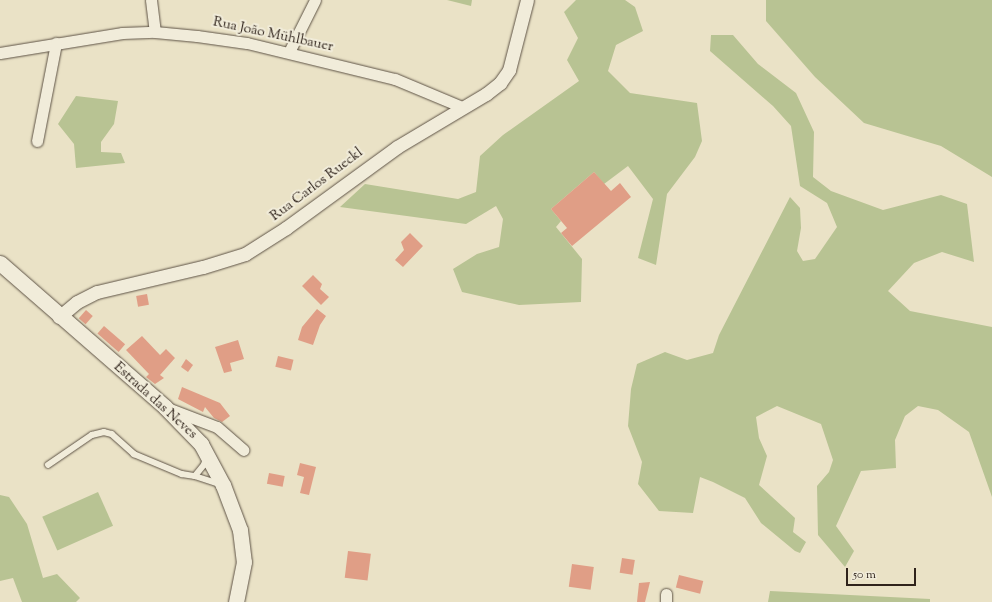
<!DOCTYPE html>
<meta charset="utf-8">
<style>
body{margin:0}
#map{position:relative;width:992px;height:602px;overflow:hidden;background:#eae2c6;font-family:"Sorts Mill Goudy",serif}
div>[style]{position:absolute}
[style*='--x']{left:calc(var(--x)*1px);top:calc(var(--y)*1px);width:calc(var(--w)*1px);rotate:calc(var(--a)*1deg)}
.green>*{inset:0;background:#b8c393;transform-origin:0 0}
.building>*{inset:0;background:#e09e86;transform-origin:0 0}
.roads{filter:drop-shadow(0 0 1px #5e5346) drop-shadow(0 0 1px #5e5346)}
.service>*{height:5.5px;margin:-2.75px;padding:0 2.75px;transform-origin:2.75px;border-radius:2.75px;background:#f1ecda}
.minor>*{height:11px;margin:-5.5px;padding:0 5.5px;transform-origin:5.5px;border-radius:5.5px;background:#f1ecda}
.tertiary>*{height:13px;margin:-6.5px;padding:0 6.5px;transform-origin:6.5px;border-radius:6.5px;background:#f1ecda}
.secondary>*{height:15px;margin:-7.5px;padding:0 7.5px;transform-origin:7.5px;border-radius:7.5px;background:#f1ecda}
span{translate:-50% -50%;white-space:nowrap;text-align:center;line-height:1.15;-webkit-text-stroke:4px #f1ecda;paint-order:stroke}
.street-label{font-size:14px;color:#2f231b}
.scale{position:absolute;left:846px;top:568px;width:70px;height:18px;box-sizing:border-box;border:2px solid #2f231b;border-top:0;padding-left:5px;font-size:12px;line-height:14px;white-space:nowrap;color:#2f231b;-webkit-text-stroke:3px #f1ecda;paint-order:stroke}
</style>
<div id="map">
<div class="green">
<div style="clip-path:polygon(447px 0,472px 0,471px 6px)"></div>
<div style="clip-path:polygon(576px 0,625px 0,635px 7px,643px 31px,616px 45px,608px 71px,630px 93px,697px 103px,702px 141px,695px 157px,667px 194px,656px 265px,638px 258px,653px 199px,628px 166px,604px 184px,594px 172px,551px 209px,561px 221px,556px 227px,582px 259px,581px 302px,519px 305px,462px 292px,453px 269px,477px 254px,499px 247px,503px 219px,496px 206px,466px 224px,340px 207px,365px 184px,458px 199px,476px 192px,480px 156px,503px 135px,579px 81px,567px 60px,578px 38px,564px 12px)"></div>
<div style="clip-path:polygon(766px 0,992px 0,992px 177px,941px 146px,864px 123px,815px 77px,766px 21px)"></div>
<div style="clip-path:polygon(711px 35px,733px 35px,758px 64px,796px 93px,814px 132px,813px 177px,831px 191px,883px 210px,941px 195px,967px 204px,974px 262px,942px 252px,914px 263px,888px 291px,910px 311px,992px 327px,992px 497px,969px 432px,938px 410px,918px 406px,905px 416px,895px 440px,896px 468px,861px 471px,836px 526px,854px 551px,845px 567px,818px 535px,817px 486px,829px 472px,833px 460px,821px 424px,777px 406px,756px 417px,759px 438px,767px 456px,759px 485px,795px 518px,793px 532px,806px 542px,800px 553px,795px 551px,761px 523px,745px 498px,713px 482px,700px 477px,693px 513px,659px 511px,638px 484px,642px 462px,628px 426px,631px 389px,637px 364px,665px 352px,687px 360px,713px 353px,719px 335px,790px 197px,800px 208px,801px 228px,797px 251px,803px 261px,815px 259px,837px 227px,827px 203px,800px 186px,791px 126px,773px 106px,710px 51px)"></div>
<div style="clip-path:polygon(76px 96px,118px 101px,114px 124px,101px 142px,101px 152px,121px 153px,125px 163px,76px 168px,74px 144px,58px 124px)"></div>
<div style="left:98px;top:492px;width:37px;height:61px;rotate:66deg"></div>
<div style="clip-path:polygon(0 495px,9px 497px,27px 524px,43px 578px,57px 574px,80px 598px,76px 602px,22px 602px,13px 578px,0 581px)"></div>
<div style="clip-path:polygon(770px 591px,930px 599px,930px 602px,768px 602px)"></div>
</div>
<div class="building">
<div style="clip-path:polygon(594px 172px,611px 191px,620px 183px,631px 197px,572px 246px,561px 233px,567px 228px,551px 209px)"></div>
<div style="clip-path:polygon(410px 233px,423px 246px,403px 267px,395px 260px,404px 250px,401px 242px)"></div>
<div style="clip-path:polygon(313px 275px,322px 284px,320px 289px,329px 297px,321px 305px,302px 286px)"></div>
<div style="left:147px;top:294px;width:11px;height:11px;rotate:80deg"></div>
<div style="clip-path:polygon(317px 309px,326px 316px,320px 325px,313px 345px,298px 340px,302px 327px)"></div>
<div style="left:86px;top:310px;width:9px;height:11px;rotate:41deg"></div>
<div style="left:104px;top:326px;width:28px;height:10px;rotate:41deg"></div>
<div style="clip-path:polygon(142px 336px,160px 355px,166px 349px,175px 358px,160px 375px,164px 378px,155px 384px,146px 377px,149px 374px,126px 350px)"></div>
<div style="clip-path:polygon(238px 340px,244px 359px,230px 363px,232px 371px,224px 373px,215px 347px)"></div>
<div style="left:278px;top:356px;width:16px;height:11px;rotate:14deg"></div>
<div style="clip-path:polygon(186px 359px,193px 365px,188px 372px,181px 367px)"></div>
<div style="clip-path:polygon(182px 387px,220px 403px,230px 416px,222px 422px,214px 418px,205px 407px,203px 412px,178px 399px)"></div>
<div style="clip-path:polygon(300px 463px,316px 467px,309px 495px,300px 493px,304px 477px,297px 475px)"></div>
<div style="left:269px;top:473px;width:16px;height:11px;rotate:11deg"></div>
<div style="left:348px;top:551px;width:23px;height:27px;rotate:7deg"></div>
<div style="left:622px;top:558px;width:13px;height:15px;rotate:9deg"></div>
<div style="left:572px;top:564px;width:22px;height:23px;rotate:8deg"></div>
<div style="left:679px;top:575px;width:25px;height:13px;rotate:14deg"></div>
<div style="clip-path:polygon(650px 582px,645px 602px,637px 602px,639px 583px)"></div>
</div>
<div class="roads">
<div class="service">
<div style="--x:48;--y:465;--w:53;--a:-34.3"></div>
<div style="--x:92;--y:435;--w:12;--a:-14"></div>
<div style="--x:104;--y:432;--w:8;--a:14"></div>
<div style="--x:112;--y:434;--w:30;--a:42"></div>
<div style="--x:134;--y:454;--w:52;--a:22.6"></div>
<div style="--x:182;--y:474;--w:13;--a:9"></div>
<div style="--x:195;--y:476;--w:14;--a:-51"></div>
<div style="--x:204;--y:465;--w:7;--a:-74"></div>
<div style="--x:195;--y:476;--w:25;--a:18"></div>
</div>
<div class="minor">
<div style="--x:151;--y:0;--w:32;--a:83"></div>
<div style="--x:289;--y:52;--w:58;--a:-63.4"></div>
<div style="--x:0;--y:53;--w:124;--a:-9.3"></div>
<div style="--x:122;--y:33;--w:33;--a:-2"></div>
<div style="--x:155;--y:32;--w:42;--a:5.4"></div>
<div style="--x:197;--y:36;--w:50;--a:8"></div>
<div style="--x:247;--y:43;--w:152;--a:13.7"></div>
<div style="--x:395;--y:79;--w:73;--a:22.7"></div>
<div style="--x:37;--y:141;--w:100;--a:-79"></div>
<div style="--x:167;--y:408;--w:53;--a:20.8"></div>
<div style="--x:217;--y:427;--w:35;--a:41"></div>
<div style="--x:666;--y:602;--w:8;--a:-90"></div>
</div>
<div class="tertiary">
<div style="--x:59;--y:317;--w:23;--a:-40"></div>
<div style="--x:77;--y:302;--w:22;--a:-27"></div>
<div style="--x:97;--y:292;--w:109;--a:-13.3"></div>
<div style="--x:203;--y:267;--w:44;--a:-17.2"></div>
<div style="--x:245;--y:254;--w:49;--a:-32.4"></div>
<div style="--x:286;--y:228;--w:137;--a:-36.1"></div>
<div style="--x:397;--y:147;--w:104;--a:-30.8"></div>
<div style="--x:486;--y:94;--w:18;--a:-38"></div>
<div style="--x:500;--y:83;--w:16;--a:-55"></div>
<div style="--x:509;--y:70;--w:72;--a:-75.6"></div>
</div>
<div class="secondary">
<div style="--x:0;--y:263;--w:219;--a:41.1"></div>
<div style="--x:165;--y:407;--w:52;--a:45.8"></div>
<div style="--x:201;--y:444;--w:47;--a:61.8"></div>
<div style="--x:223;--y:485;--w:48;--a:69.3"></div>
<div style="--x:240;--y:530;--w:32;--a:83"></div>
<div style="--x:244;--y:562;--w:41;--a:101.3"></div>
</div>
</div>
<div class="street-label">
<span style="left:273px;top:35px;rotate:12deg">Rua João Mühlbauer</span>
<span style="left:317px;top:185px;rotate:-37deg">Rua Carlos Rueckl</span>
<span style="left:155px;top:401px;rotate:42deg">Estrada das Neves</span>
</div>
<div class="scale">50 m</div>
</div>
